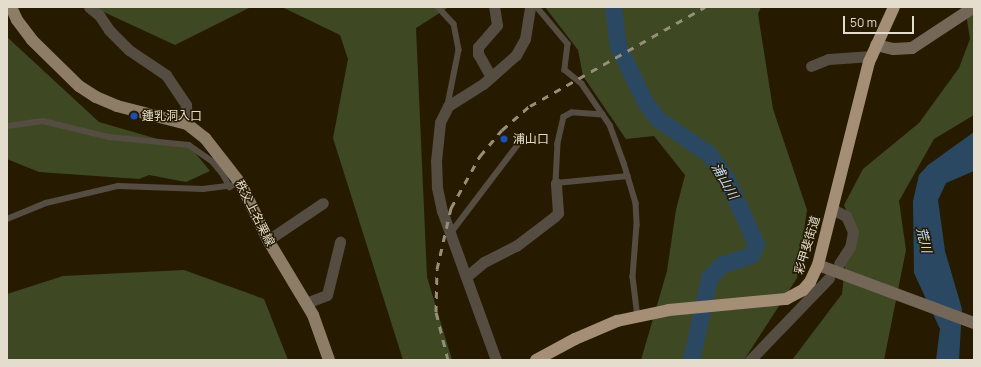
<!DOCTYPE html>
<meta charset="utf-8">
<style>
body{margin:0}
#map{position:relative;width:981px;height:367px;overflow:hidden;background:#261b01;font-family:Manrope,"Noto Sans JP",sans-serif}
div>[style]{position:absolute}
[style*='--x']{left:calc(var(--x)*1px);top:calc(var(--y)*1px);width:calc(var(--w)*1px);rotate:calc(var(--a)*1deg)}
.forest>*{inset:0;background:#3e4924}
.water>*{inset:0;background:#2b4863}
.river>*{height:17px;margin:-8.5px;padding:0 8.5px;transform-origin:8.5px;border-radius:8.5px;background:#2b4863}
.lane>*{height:5.5px;margin:-2.75px;padding:0 2.75px;transform-origin:2.75px;border-radius:2.75px;background:#554c42}
.street>*{height:11px;margin:-5.5px;padding:0 5.5px;transform-origin:5.5px;border-radius:5.5px;background:#554c42}
.secondary>*{height:12px;margin:-6px;padding:0 6px;transform-origin:6px;border-radius:6px;background:#756757}
.primary>*{height:12px;margin:-6px;padding:0 6px;transform-origin:6px;border-radius:6px;background:#8d7c66}
.highway>*{height:12px;margin:-6px;padding:0 6px;transform-origin:6px;border-radius:6px;background:#a48e75}
.rail>*{height:3px;margin-top:-1.5px;transform-origin:0;background:repeating-linear-gradient(90deg,#988f7b 0 7px,transparent 0 14px)}
.dots>*{width:11px;height:11px;translate:-50% -50%;box-sizing:border-box;border:2px solid #261b01;border-radius:50%}
span{translate:-50% -50%;white-space:nowrap;text-align:center;line-height:1.15;-webkit-text-stroke:3px #261b01;paint-order:stroke}
.poi-label{font-size:12px;color:#e4ddcd}
.left{translate:0 -50%;text-align:left}
.street-label{font-size:12px;color:#e4ddcd}
.water-label{font-size:13px;color:#c2e0fe;font-style:italic}
.frame{position:absolute;inset:0;border:8px solid #e4ddcd;pointer-events:none}
.scale{position:absolute;left:843px;top:16px;width:71px;height:18px;box-sizing:border-box;border:2px solid #e4ddcd;border-top:0;padding-left:5px;font-size:12px;line-height:14px;white-space:nowrap;color:#e4ddcd;-webkit-text-stroke:3px #261b01;paint-order:stroke}
</style>
<div id="map">
<div class="forest">
<div style="clip-path:polygon(93px 7px,251px 7px,175px 45px)"></div>
<div style="clip-path:polygon(282px 7px,449px 7px,416px 28px,427px 277px,452px 360px,403px 360px,333px 138px,348px 59px,340px 35px)"></div>
<div style="clip-path:polygon(545px 7px,761px 7px,758px 14px,773px 109px,807px 210px,797px 278px,744px 360px,641px 360px,667px 271px,676px 210px,685px 175px,654px 136px,626px 139px,583px 76px,578px 50px)"></div>
<div style="clip-path:polygon(965px 7px,974px 7px,974px 115px,934px 139px,899px 201px,906px 250px,884px 360px,792px 360px,842px 294px,850px 220px,844px 205px,863px 169px,919px 123px,959px 68px,970px 39px)"></div>
<div style="clip-path:polygon(7px 37px,99px 122px,192px 149px,210px 171px,186px 182px,149px 175px,139px 179px,39px 172px,7px 159px)"></div>
<div style="clip-path:polygon(184px 270px,264px 299px,288px 360px,7px 360px,7px 294px,63px 276px)"></div>
</div>
<div class="water">
<div style="clip-path:polygon(974px 132px,974px 171px,946px 183px,938px 200px,945px 251px,962px 309px,959px 360px,936px 360px,940px 329px,914px 273px,913px 201px,919px 175px,928px 165px)"></div>
</div>
<div class="river">
<div style="--x:613;--y:7;--w:39;--a:83"></div>
<div style="--x:618;--y:46;--w:62;--a:64.3"></div>
<div style="--x:645;--y:102;--w:21;--a:53"></div>
<div style="--x:658;--y:119;--w:62;--a:34.5"></div>
<div style="--x:709;--y:154;--w:32;--a:55"></div>
<div style="--x:727;--y:180;--w:70;--a:65.6"></div>
<div style="--x:756;--y:244;--w:12;--a:114"></div>
<div style="--x:751;--y:255;--w:32;--a:162"></div>
<div style="--x:721;--y:265;--w:18;--a:133"></div>
<div style="--x:709;--y:278;--w:84;--a:102.4"></div>
</div>
<div class="lane">
<div style="--x:438;--y:7;--w:23;--a:47"></div>
<div style="--x:454;--y:24;--w:26;--a:79"></div>
<div style="--x:459;--y:50;--w:56;--a:101.3"></div>
<div style="--x:537;--y:7;--w:48;--a:50"></div>
<div style="--x:568;--y:44;--w:26;--a:97"></div>
<div style="--x:565;--y:70;--w:22;--a:39"></div>
<div style="--x:582;--y:84;--w:50;--a:55.7"></div>
<div style="--x:610;--y:125;--w:40;--a:69.8"></div>
<div style="--x:624;--y:163;--w:42;--a:73.3"></div>
<div style="--x:636;--y:203;--w:22;--a:87"></div>
<div style="--x:637;--y:225;--w:52;--a:94.4"></div>
<div style="--x:633;--y:277;--w:39;--a:83"></div>
<div style="--x:603;--y:115;--w:31;--a:-176"></div>
<div style="--x:572;--y:113;--w:9;--a:153"></div>
<div style="--x:564;--y:117;--w:28;--a:103"></div>
<div style="--x:558;--y:144;--w:39;--a:93"></div>
<div style="--x:556;--y:183;--w:72;--a:-5.6"></div>
<div style="--x:7;--y:126;--w:36;--a:-8"></div>
<div style="--x:43;--y:121;--w:68;--a:13.6"></div>
<div style="--x:109;--y:137;--w:80;--a:5.7"></div>
<div style="--x:189;--y:145;--w:28;--a:35"></div>
<div style="--x:212;--y:161;--w:17;--a:50"></div>
<div style="--x:223;--y:174;--w:15;--a:62"></div>
<div style="--x:7;--y:219;--w:42;--a:-22.3"></div>
<div style="--x:46;--y:203;--w:74;--a:-13.3"></div>
<div style="--x:118;--y:186;--w:85;--a:2"></div>
<div style="--x:203;--y:189;--w:38;--a:-7"></div>
<div style="--x:450;--y:234;--w:119;--a:-52.8"></div>
</div>
<div class="street">
<div style="--x:89;--y:7;--w:13;--a:39"></div>
<div style="--x:99;--y:15;--w:18;--a:56"></div>
<div style="--x:109;--y:30;--w:28;--a:45"></div>
<div style="--x:129;--y:50;--w:45;--a:34"></div>
<div style="--x:166;--y:75;--w:36;--a:56"></div>
<div style="--x:186;--y:105;--w:19;--a:87"></div>
<div style="--x:811;--y:66;--w:18;--a:-22"></div>
<div style="--x:828;--y:59;--w:44;--a:-3.9"></div>
<div style="--x:491;--y:77;--w:26;--a:-119"></div>
<div style="--x:478;--y:54;--w:7;--a:-90"></div>
<div style="--x:478;--y:47;--w:29;--a:-49"></div>
<div style="--x:497;--y:25;--w:18;--a:-99"></div>
<div style="--x:832;--y:209;--w:16;--a:27"></div>
<div style="--x:846;--y:216;--w:17;--a:66"></div>
<div style="--x:853;--y:232;--w:15;--a:101"></div>
<div style="--x:850;--y:247;--w:20;--a:123"></div>
<div style="--x:268;--y:240;--w:66;--a:-33.9"></div>
<div style="--x:466;--y:277;--w:23;--a:-40"></div>
<div style="--x:484;--y:262;--w:36;--a:-27"></div>
<div style="--x:516;--y:246;--w:48;--a:-37.3"></div>
<div style="--x:554;--y:217;--w:6;--a:-45"></div>
<div style="--x:558;--y:213;--w:30;--a:-94"></div>
<div style="--x:306;--y:303;--w:22;--a:-21"></div>
<div style="--x:327;--y:295;--w:55;--a:-76.2"></div>
<div style="--x:496;--y:360;--w:158;--a:-109.9"></div>
<div style="--x:442;--y:211;--w:25;--a:-102"></div>
<div style="--x:437;--y:187;--w:26;--a:-92"></div>
<div style="--x:436;--y:161;--w:39;--a:-84"></div>
<div style="--x:440;--y:122;--w:18;--a:-63"></div>
<div style="--x:448;--y:106;--w:41;--a:-32.2"></div>
<div style="--x:483;--y:84;--w:44;--a:-41.3"></div>
<div style="--x:516;--y:55;--w:18;--a:-61"></div>
<div style="--x:525;--y:39;--w:32;--a:-81"></div>
<div style="--x:750;--y:360;--w:114;--a:-46.1"></div>
</div>
<div class="secondary">
<div style="--x:876;--y:45;--w:18;--a:13"></div>
<div style="--x:894;--y:49;--w:18;--a:-3"></div>
<div style="--x:912;--y:48;--w:74;--a:-33.5"></div>
<div style="--x:818;--y:265;--w:166;--a:20.4"></div>
</div>
<div class="primary">
<div style="--x:11;--y:7;--w:14;--a:65"></div>
<div style="--x:17;--y:20;--w:25;--a:53"></div>
<div style="--x:32;--y:40;--w:66;--a:44.4"></div>
<div style="--x:79;--y:86;--w:20;--a:33"></div>
<div style="--x:96;--y:97;--w:23;--a:23"></div>
<div style="--x:117;--y:106;--w:72;--a:14.4"></div>
<div style="--x:187;--y:124;--w:23;--a:38"></div>
<div style="--x:205;--y:138;--w:58;--a:52"></div>
<div style="--x:241;--y:184;--w:62;--a:64.3"></div>
<div style="--x:268;--y:240;--w:87;--a:59"></div>
<div style="--x:313;--y:315;--w:48;--a:70.4"></div>
</div>
<div class="highway">
<div style="--x:536;--y:360;--w:44;--a:-28.3"></div>
<div style="--x:575;--y:339;--w:46;--a:-23.2"></div>
<div style="--x:617;--y:321;--w:53;--a:-11.9"></div>
<div style="--x:669;--y:310;--w:118;--a:-5.4"></div>
<div style="--x:786;--y:299;--w:19;--a:-28"></div>
<div style="--x:803;--y:290;--w:11;--a:-49"></div>
<div style="--x:810;--y:282;--w:19;--a:-65"></div>
<div style="--x:818;--y:265;--w:209;--a:-75.9"></div>
<div style="--x:869;--y:62;--w:60;--a:-65.6"></div>
</div>
<div class="rail">
<div style="--x:448;--y:360;--w:49;--a:-104"></div>
<div style="--x:436;--y:312;--w:43;--a:-88.7"></div>
<div style="--x:437;--y:269;--w:63;--a:-77.1"></div>
<div style="--x:451;--y:208;--w:60;--a:-60.9"></div>
<div style="--x:480;--y:156;--w:34;--a:-50"></div>
<div style="--x:502;--y:130;--w:37;--a:-41"></div>
<div style="--x:530;--y:106;--w:201;--a:-29.5"></div>
</div>
<div class="dots">
<div style="left:134px;top:116px;background:#1a4fb4"></div>
<div style="left:504px;top:139px;background:#1a4fb4"></div>
</div>
<div class="poi-label">
<span class="left" style="left:142px;top:116px">鍾乳洞入口</span>
<span class="left" style="left:513px;top:139px">浦山口</span>
</div>
<div class="street-label">
<span style="left:255px;top:213px;rotate:63deg">秩父上名栗線</span>
<span style="left:807px;top:245px;rotate:-73deg">彩甲斐街道</span>
</div>
<div class="water-label">
<span style="left:725px;top:181px;rotate:60deg">浦山川</span>
<span style="left:924px;top:240px;rotate:76deg">荒川</span>
</div>
<div class="frame"></div>
<div class="scale">50 m</div>
</div>
